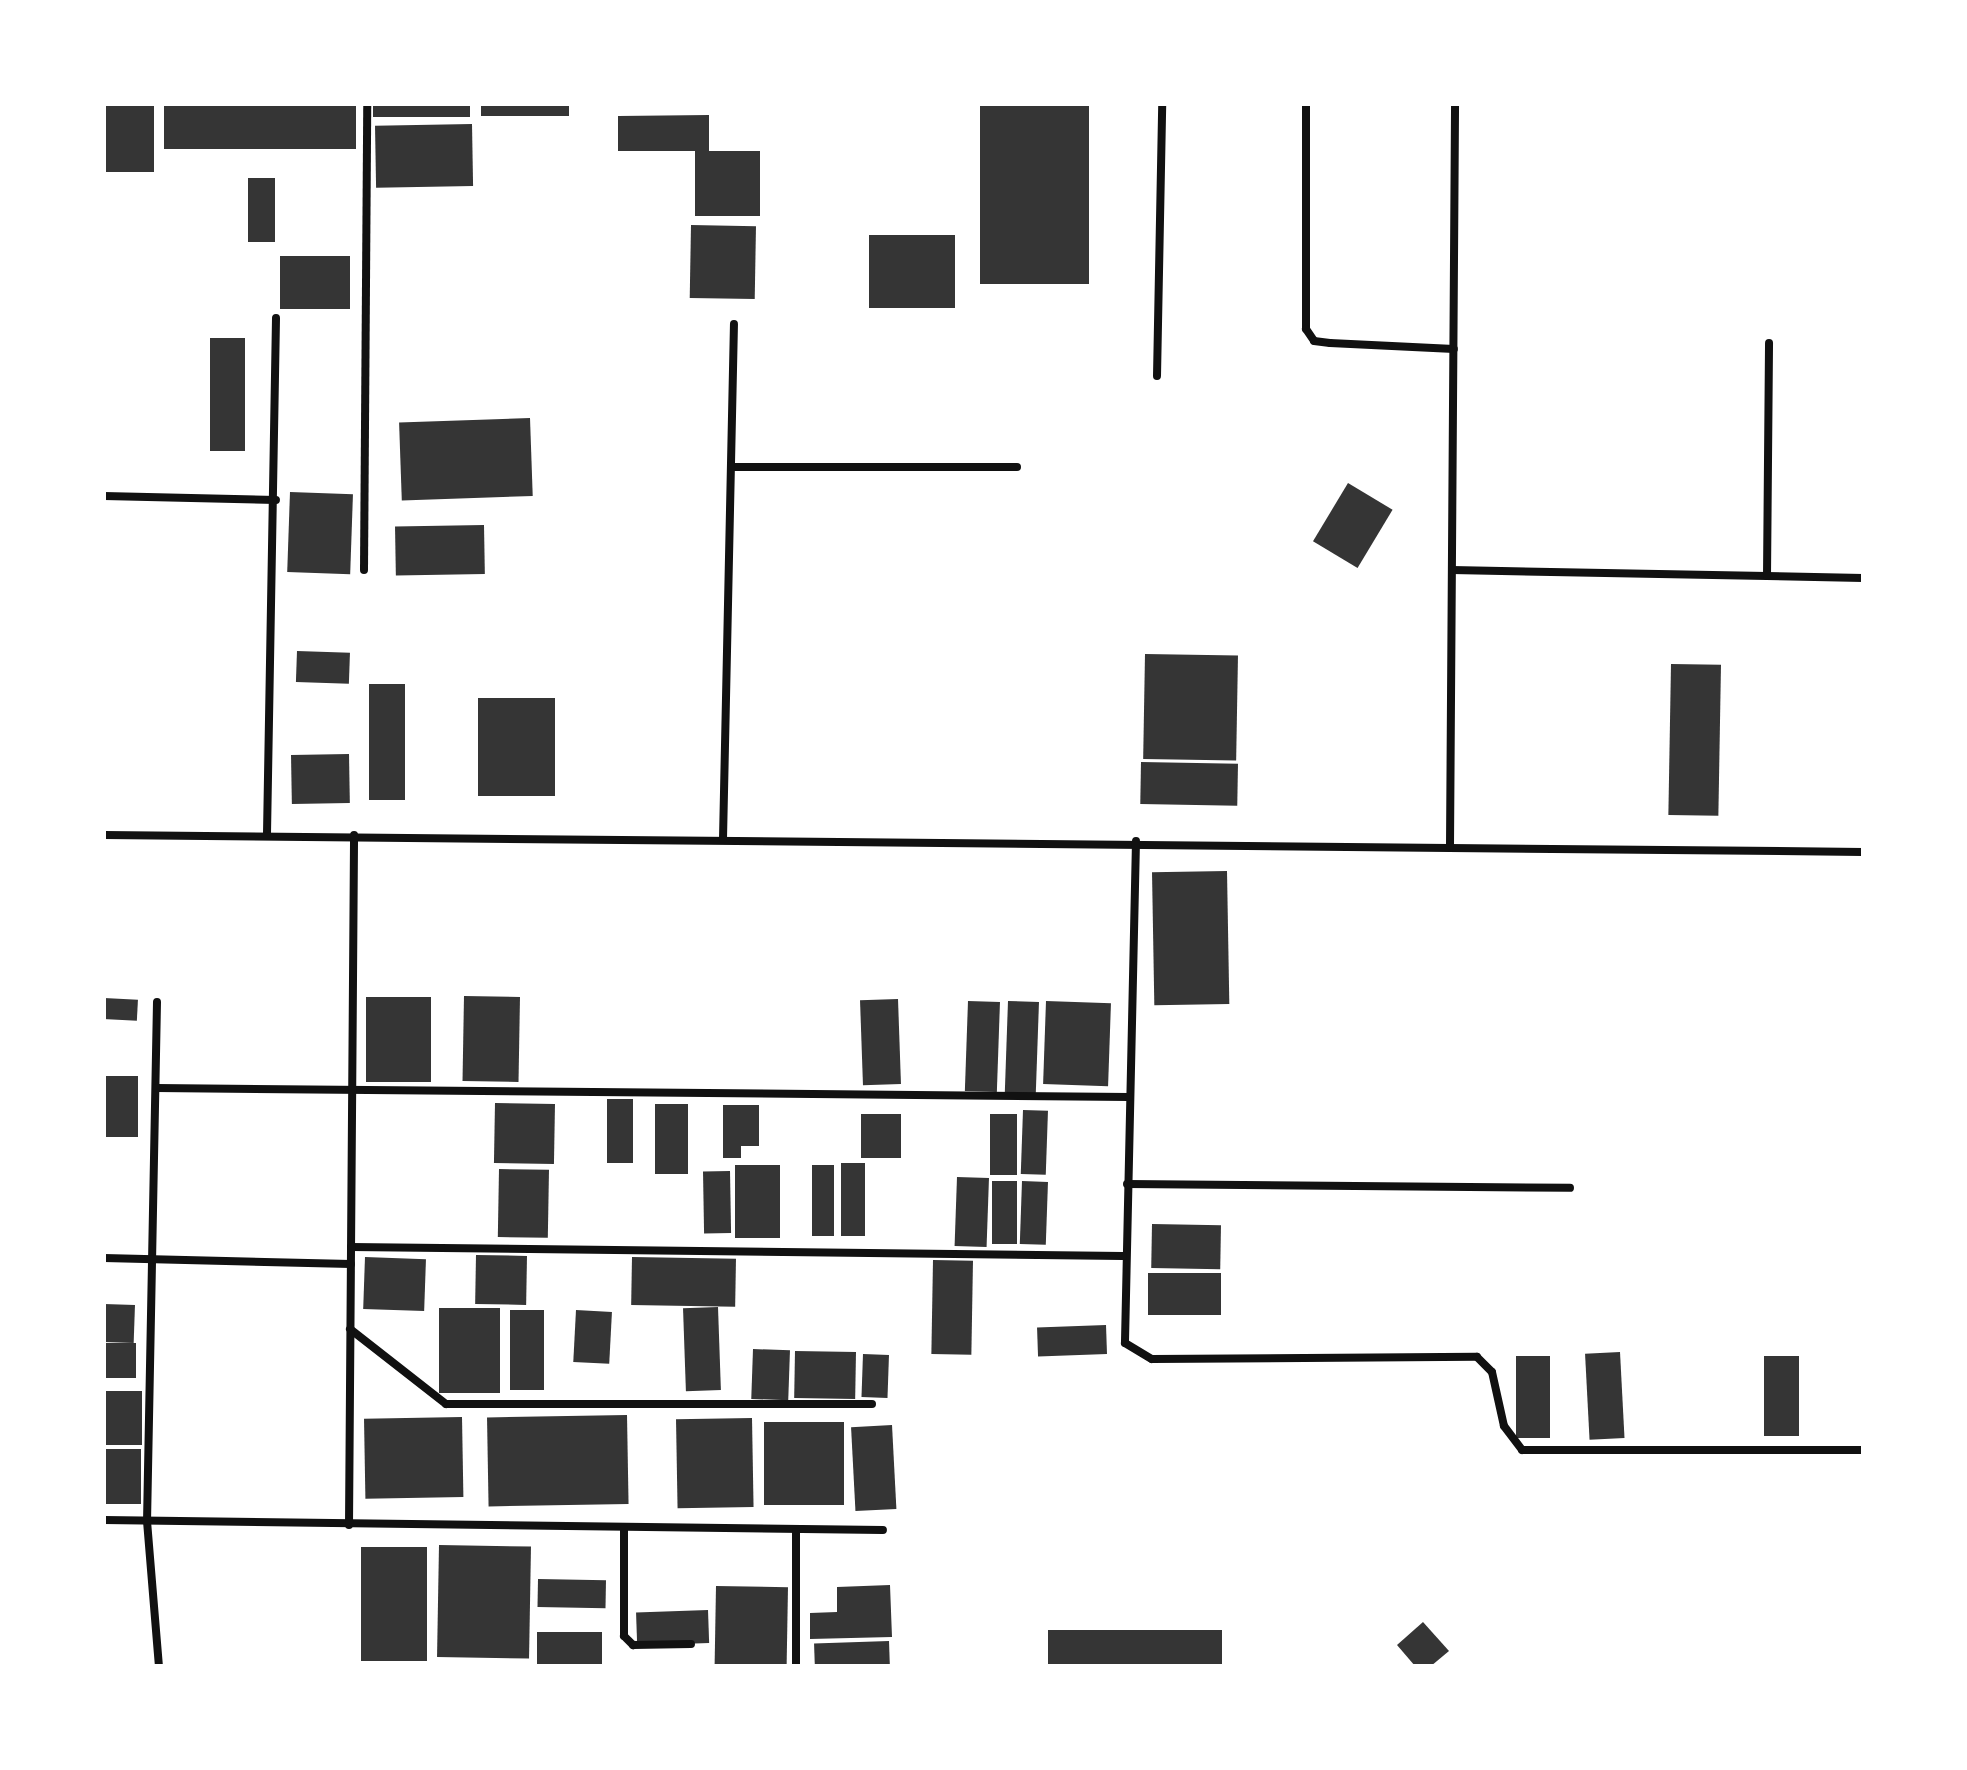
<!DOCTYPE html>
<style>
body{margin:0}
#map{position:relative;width:1967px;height:1770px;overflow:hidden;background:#fff;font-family:Raleway,sans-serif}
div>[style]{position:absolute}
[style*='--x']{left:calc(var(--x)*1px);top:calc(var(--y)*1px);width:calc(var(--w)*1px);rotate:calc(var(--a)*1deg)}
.building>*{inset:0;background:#353535;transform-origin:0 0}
.minor>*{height:8px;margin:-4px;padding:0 4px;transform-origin:4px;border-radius:4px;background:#111}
span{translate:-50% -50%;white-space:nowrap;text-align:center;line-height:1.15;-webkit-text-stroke:8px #fff;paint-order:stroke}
.frame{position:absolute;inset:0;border:106px solid #fff;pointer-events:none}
</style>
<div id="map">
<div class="building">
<div style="left:104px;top:104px;width:50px;height:68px"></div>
<div style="left:164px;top:104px;width:192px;height:45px"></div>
<div style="left:373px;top:104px;width:97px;height:13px"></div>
<div style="left:481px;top:104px;width:88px;height:12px"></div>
<div style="left:980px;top:104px;width:109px;height:180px"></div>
<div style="clip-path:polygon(709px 115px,709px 151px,760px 151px,760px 216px,695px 216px,695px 151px,618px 151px,618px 116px)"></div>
<div style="left:472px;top:124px;width:62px;height:97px;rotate:89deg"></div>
<div style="left:248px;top:178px;width:27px;height:64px"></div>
<div style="left:691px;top:225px;width:65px;height:73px;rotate:1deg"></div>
<div style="left:869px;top:235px;width:86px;height:73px"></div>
<div style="left:280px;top:256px;width:70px;height:53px"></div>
<div style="left:210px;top:338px;width:35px;height:113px"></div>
<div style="left:530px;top:418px;width:78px;height:131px;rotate:88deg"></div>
<div style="left:1348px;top:483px;width:52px;height:68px;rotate:31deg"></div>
<div style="left:290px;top:492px;width:63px;height:80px;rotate:2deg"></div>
<div style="left:484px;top:525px;width:49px;height:89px;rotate:89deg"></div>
<div style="left:297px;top:651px;width:53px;height:31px;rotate:2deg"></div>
<div style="left:1145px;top:654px;width:93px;height:105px;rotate:1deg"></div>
<div style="left:1671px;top:664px;width:50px;height:151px;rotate:1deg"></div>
<div style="left:369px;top:684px;width:36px;height:116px"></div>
<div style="left:478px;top:698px;width:77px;height:98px"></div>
<div style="left:349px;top:754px;width:49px;height:58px;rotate:89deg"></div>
<div style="left:1141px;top:762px;width:97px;height:42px;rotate:1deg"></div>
<div style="left:1227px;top:871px;width:133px;height:75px;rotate:89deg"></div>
<div style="left:464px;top:996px;width:56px;height:85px;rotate:1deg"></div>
<div style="left:366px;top:997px;width:65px;height:85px"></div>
<div style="left:104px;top:998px;width:34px;height:21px;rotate:3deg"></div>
<div style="left:898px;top:999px;width:85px;height:38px;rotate:88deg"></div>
<div style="left:968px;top:1001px;width:32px;height:90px;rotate:2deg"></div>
<div style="left:1008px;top:1001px;width:31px;height:92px;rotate:2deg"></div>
<div style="left:1046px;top:1001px;width:65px;height:83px;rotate:2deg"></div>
<div style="left:104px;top:1076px;width:34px;height:61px"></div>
<div style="left:607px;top:1099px;width:26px;height:64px"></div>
<div style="left:495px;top:1103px;width:60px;height:60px;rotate:1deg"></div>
<div style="left:655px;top:1104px;width:33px;height:70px"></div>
<div style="clip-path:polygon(723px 1105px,759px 1105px,759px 1146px,741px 1146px,741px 1158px,723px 1158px)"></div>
<div style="left:1023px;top:1110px;width:25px;height:64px;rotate:2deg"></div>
<div style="left:861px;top:1114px;width:40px;height:44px"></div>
<div style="left:990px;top:1114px;width:27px;height:61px"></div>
<div style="left:841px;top:1163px;width:24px;height:73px"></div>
<div style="left:735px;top:1165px;width:45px;height:73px"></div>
<div style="left:812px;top:1165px;width:22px;height:71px"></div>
<div style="left:499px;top:1169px;width:50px;height:68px;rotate:1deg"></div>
<div style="left:730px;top:1171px;width:62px;height:27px;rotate:89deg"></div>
<div style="left:957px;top:1177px;width:32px;height:69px;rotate:2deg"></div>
<div style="left:992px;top:1181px;width:25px;height:63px"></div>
<div style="left:1022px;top:1181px;width:26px;height:63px;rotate:2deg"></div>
<div style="left:1152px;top:1224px;width:69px;height:44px;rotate:1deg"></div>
<div style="left:476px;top:1255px;width:51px;height:49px;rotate:1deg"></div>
<div style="left:365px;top:1257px;width:61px;height:52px;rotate:2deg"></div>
<div style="left:632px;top:1257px;width:104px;height:48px;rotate:1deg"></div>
<div style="left:933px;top:1260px;width:40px;height:94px;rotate:1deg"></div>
<div style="left:1148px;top:1273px;width:73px;height:42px"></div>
<div style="left:104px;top:1304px;width:31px;height:38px;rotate:2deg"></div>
<div style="left:718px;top:1307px;width:83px;height:35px;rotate:88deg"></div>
<div style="left:439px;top:1308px;width:61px;height:85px"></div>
<div style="left:510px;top:1310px;width:34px;height:80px"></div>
<div style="left:576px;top:1310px;width:36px;height:52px;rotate:3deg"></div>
<div style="left:1106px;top:1325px;width:29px;height:69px;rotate:88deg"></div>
<div style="left:104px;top:1343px;width:32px;height:35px"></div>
<div style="left:753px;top:1349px;width:37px;height:50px;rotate:2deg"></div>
<div style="left:795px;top:1351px;width:61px;height:47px;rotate:1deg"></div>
<div style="left:1620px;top:1352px;width:86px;height:35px;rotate:87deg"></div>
<div style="left:863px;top:1354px;width:26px;height:43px;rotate:2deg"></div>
<div style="left:1516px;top:1356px;width:34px;height:82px"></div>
<div style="left:1764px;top:1356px;width:35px;height:80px"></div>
<div style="left:104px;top:1391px;width:38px;height:54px"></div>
<div style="left:627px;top:1415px;width:89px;height:140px;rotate:89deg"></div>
<div style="left:462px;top:1417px;width:80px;height:98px;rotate:89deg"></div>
<div style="left:752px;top:1418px;width:89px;height:76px;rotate:89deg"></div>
<div style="left:764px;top:1422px;width:80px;height:83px"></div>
<div style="left:892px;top:1425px;width:84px;height:41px;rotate:87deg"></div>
<div style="left:104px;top:1449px;width:37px;height:55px"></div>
<div style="left:439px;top:1545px;width:92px;height:112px;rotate:1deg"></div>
<div style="left:361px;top:1547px;width:66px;height:114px"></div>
<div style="left:538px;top:1579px;width:68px;height:28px;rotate:1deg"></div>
<div style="clip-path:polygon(890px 1585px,892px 1637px,810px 1639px,810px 1613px,837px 1612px,837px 1587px)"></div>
<div style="left:716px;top:1586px;width:72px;height:80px;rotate:1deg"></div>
<div style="left:708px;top:1610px;width:33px;height:72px;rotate:88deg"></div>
<div style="clip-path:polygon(1423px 1622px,1449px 1651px,1431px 1666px,1415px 1666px,1397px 1645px)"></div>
<div style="left:1048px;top:1630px;width:174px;height:36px"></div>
<div style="left:537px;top:1632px;width:65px;height:34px"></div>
<div style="left:889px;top:1641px;width:25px;height:75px;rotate:88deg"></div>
</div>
<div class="minor">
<div style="--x:1306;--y:104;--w:225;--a:90"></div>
<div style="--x:1306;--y:329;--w:14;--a:56"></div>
<div style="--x:1314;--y:341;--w:16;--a:7"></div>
<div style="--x:1330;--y:343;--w:124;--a:2.8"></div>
<div style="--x:1157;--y:376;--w:272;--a:-88.9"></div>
<div style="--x:731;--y:467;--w:286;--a:0"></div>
<div style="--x:104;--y:496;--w:172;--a:1.3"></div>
<div style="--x:364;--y:570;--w:466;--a:-89.6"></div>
<div style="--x:1452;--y:570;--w:411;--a:1.1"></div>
<div style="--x:1767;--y:576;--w:233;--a:-89.5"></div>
<div style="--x:267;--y:834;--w:516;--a:-89"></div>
<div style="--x:104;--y:835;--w:1759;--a:0.55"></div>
<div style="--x:723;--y:839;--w:515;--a:-88.78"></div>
<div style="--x:1136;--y:841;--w:502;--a:91.26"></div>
<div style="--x:1125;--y:1343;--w:31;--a:31"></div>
<div style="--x:1152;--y:1359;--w:325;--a:-0.4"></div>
<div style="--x:1477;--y:1357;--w:21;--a:45"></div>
<div style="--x:1492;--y:1372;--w:55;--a:77.5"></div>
<div style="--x:1504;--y:1426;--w:30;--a:53"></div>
<div style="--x:1522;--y:1450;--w:341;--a:0"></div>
<div style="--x:1450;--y:846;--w:742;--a:-89.61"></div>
<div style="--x:157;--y:1002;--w:519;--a:91.1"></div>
<div style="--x:147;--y:1521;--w:145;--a:85.3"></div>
<div style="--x:156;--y:1088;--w:973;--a:0.53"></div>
<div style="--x:1127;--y:1184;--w:443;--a:0.5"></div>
<div style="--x:351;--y:1247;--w:772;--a:0.67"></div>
<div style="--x:104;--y:1258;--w:247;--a:1.4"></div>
<div style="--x:350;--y:1329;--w:122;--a:38"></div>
<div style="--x:446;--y:1404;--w:426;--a:0"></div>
<div style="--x:104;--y:1520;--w:779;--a:0.74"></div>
<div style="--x:349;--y:1525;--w:690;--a:-89.58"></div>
<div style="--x:624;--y:1529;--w:107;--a:90"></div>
<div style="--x:624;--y:1636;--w:13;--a:45"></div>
<div style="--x:633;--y:1645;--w:58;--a:-1"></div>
<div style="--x:796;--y:1532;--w:134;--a:90"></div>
</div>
<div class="frame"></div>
</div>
